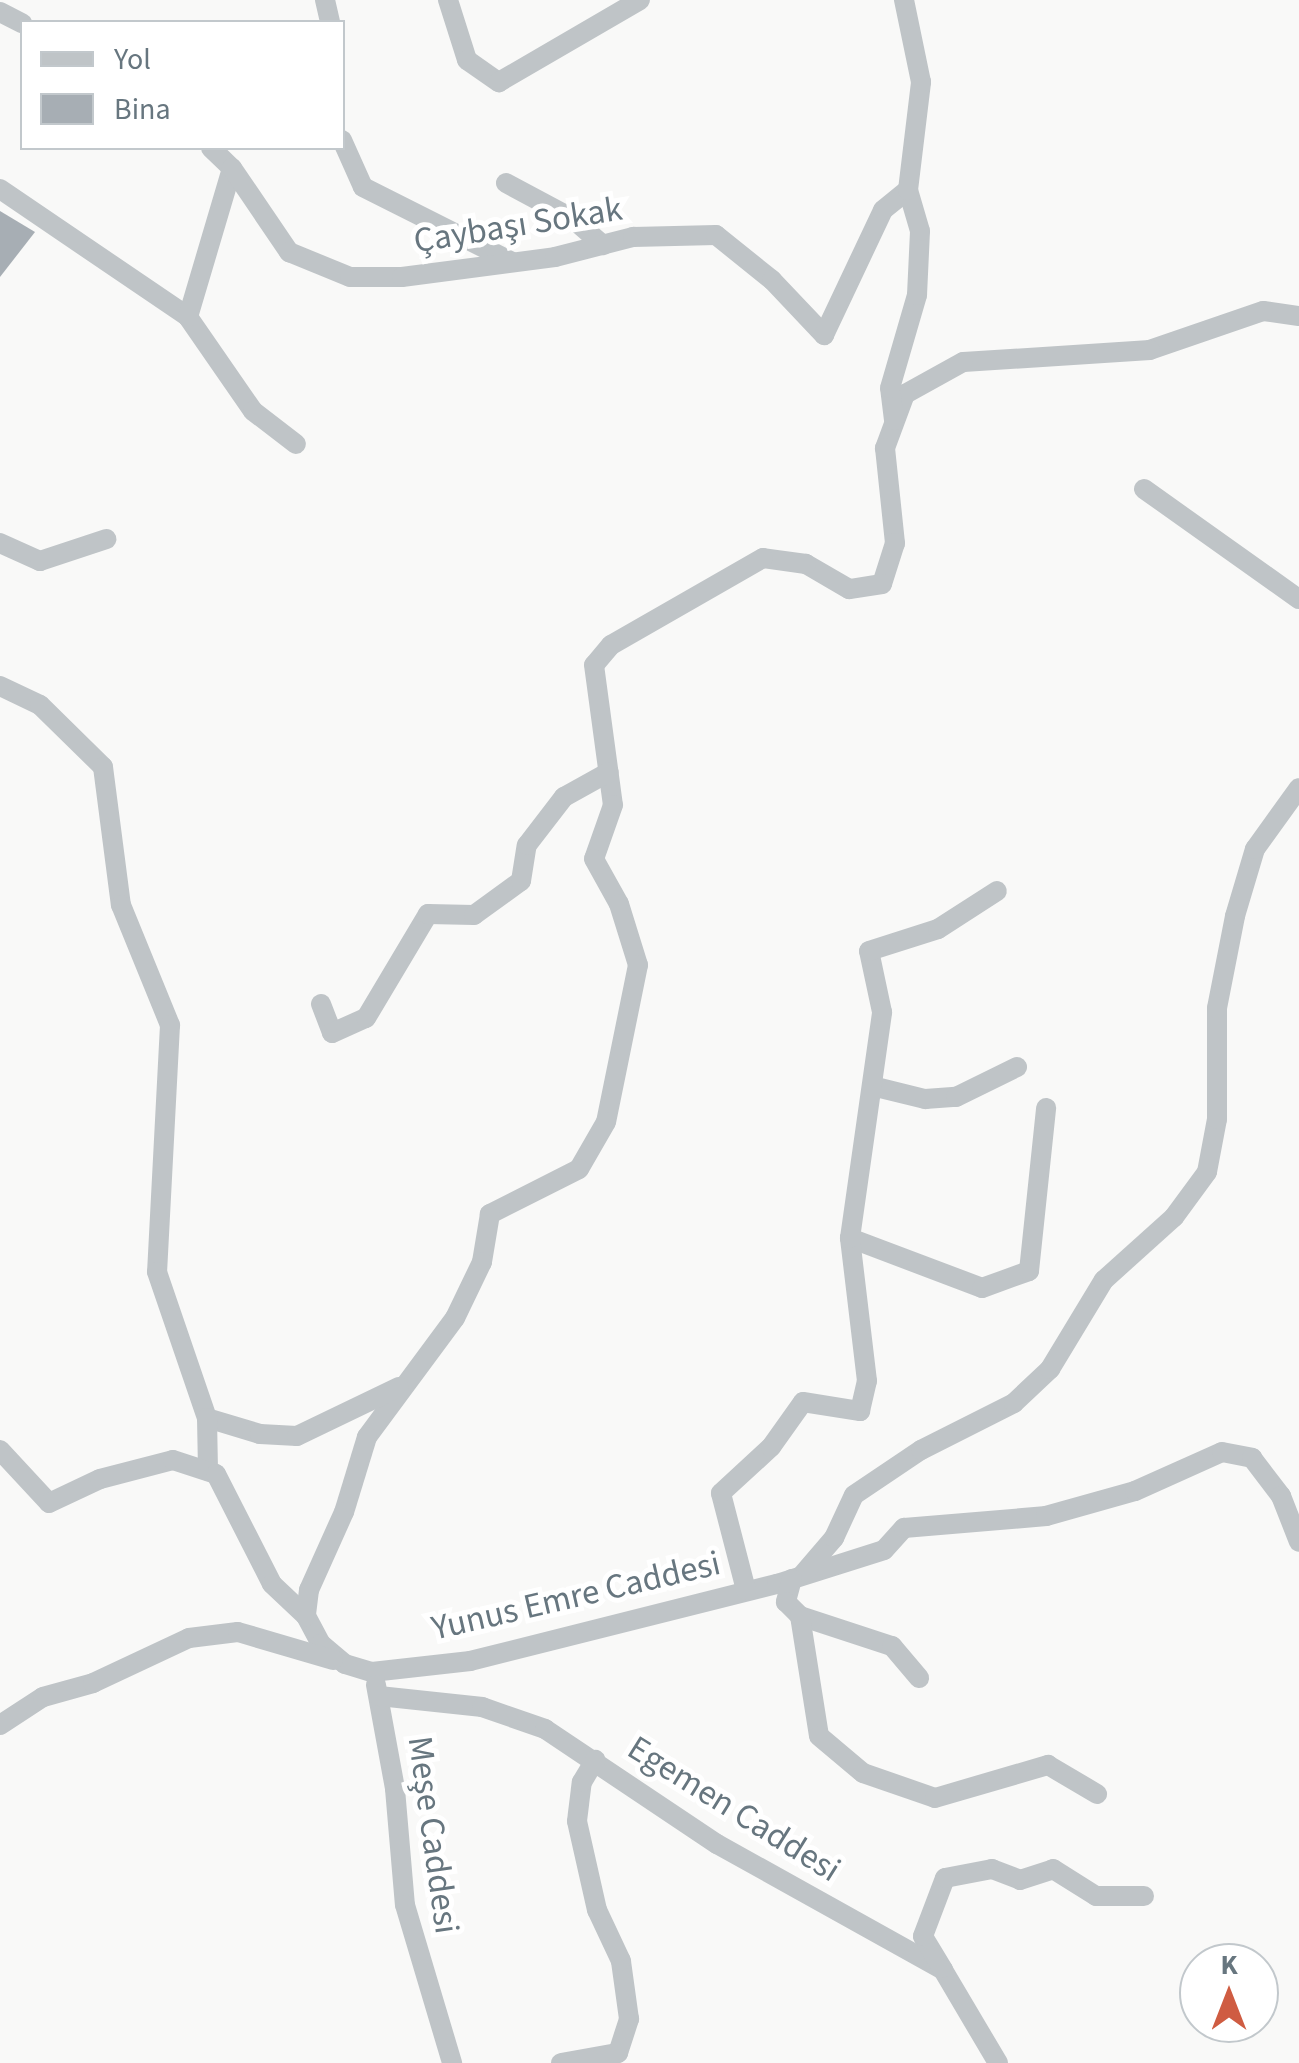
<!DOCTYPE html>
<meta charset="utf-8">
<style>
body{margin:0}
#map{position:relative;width:1299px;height:2063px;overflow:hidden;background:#f9f9f8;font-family:"Source Sans 3",sans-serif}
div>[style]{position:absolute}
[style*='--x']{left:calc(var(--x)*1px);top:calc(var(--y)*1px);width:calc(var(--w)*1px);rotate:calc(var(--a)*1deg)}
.building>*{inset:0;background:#a7aeb4}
.minor>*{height:20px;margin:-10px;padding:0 10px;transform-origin:10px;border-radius:10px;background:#bfc4c7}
span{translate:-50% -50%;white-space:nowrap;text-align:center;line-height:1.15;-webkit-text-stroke:10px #fff;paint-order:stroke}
.street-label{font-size:35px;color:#67767f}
.legend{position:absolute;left:20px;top:20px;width:325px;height:130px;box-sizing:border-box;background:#fff;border:2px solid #c2c8cc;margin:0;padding:12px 18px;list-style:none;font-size:30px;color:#67767f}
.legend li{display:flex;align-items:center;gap:20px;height:50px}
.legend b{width:50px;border:2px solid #c2c8cc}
.north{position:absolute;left:1179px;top:1943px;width:100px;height:100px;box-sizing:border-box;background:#fff;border:2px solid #c2c8cc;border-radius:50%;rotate:0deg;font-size:28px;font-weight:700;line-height:40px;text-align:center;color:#67767f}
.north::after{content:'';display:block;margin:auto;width:35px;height:45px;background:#cf5c42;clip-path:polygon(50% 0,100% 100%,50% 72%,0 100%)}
</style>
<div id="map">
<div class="building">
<div style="clip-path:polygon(0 211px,35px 232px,0 277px)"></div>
</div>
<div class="minor">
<div style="--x:325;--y:0;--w:23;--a:77"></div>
<div style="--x:448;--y:0;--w:63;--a:72.4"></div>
<div style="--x:467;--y:60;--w:39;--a:35"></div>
<div style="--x:499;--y:82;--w:163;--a:-30.2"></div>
<div style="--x:0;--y:12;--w:25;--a:27"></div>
<div style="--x:342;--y:140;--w:51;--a:65.9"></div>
<div style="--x:363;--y:187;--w:167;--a:26.7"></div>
<div style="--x:211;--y:148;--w:29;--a:44"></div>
<div style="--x:506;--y:183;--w:76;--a:28.2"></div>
<div style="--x:573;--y:219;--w:40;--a:41"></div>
<div style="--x:0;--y:189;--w:227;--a:34.2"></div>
<div style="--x:188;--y:317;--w:114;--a:55.3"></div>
<div style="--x:253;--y:411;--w:54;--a:37.5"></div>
<div style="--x:1299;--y:316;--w:36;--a:-172"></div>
<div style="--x:1263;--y:311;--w:120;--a:161"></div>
<div style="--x:1150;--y:350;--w:187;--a:176.3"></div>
<div style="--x:963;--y:362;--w:66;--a:151.1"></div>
<div style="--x:905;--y:394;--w:58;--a:110.3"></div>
<div style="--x:885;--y:448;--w:96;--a:84"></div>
<div style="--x:895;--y:543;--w:43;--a:107.6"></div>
<div style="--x:882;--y:584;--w:33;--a:171"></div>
<div style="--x:849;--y:589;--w:50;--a:-149.8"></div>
<div style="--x:806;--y:564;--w:43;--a:-172.1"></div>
<div style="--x:763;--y:558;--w:175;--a:150.2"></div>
<div style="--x:611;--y:645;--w:26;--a:130"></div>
<div style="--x:594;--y:665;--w:141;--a:82.3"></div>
<div style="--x:613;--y:805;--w:57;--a:109.4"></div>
<div style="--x:594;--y:859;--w:51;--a:60.9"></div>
<div style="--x:619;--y:904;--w:64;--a:72.7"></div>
<div style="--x:638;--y:965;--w:160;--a:101.5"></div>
<div style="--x:606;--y:1122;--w:54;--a:119.9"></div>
<div style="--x:579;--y:1169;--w:100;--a:153.2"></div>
<div style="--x:490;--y:1214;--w:49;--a:99.5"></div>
<div style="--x:482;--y:1262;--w:62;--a:115.7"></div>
<div style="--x:455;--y:1318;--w:148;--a:126.5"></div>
<div style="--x:367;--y:1437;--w:78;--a:107"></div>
<div style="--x:344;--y:1512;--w:85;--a:114.2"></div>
<div style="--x:309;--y:1590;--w:26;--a:97"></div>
<div style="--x:306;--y:1616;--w:32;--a:62"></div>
<div style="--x:321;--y:1644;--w:31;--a:40"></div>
<div style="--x:345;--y:1664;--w:28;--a:17"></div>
<div style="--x:372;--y:1672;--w:99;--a:-6.4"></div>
<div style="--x:470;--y:1661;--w:317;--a:-14.1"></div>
<div style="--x:777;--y:1584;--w:112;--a:-17.6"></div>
<div style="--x:884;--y:1550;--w:30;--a:-48"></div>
<div style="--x:904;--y:1528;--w:143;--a:-4.8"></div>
<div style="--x:1046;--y:1516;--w:92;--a:-15.7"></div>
<div style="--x:1135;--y:1491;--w:95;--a:-24.1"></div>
<div style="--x:1222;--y:1452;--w:31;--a:11"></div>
<div style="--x:1252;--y:1458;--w:48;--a:52.7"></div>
<div style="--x:1281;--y:1496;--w:49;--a:68.6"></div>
<div style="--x:188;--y:317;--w:155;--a:-73.5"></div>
<div style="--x:232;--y:168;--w:102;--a:55.8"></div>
<div style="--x:289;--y:252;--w:66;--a:22.3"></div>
<div style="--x:350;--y:277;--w:52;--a:0"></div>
<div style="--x:402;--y:277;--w:154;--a:-7.4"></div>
<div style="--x:555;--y:257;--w:81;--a:-14.4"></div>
<div style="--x:633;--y:237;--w:83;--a:-1.4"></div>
<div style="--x:716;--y:235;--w:72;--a:38.8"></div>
<div style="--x:772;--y:280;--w:76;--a:46.6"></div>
<div style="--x:824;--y:335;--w:138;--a:-64.7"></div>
<div style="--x:883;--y:210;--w:32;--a:-39"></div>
<div style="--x:894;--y:420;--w:32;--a:-97"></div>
<div style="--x:890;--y:388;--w:97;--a:-73.8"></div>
<div style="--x:917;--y:295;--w:64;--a:-87.3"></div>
<div style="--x:920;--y:231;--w:43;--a:-106.3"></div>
<div style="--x:908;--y:190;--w:109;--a:-83.1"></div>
<div style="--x:921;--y:82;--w:84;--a:-101.7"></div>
<div style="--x:1144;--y:489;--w:190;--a:35.4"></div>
<div style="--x:0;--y:543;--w:44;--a:24.2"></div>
<div style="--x:40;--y:561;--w:70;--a:-18.4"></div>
<div style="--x:0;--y:686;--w:44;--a:25.4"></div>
<div style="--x:40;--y:705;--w:88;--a:44.5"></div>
<div style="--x:103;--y:767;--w:139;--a:82.6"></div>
<div style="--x:121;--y:905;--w:130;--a:67.8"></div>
<div style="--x:170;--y:1025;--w:247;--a:93"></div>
<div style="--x:157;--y:1272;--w:154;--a:71.1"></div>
<div style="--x:207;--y:1418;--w:55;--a:16.8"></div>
<div style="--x:260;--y:1434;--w:37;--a:3"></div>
<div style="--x:297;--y:1436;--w:113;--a:-25.7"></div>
<div style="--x:321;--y:1004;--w:31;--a:69"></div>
<div style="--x:332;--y:1033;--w:37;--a:-24"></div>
<div style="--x:366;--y:1018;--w:121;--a:-59.2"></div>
<div style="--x:428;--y:914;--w:46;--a:1.2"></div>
<div style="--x:474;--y:915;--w:58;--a:-35.9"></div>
<div style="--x:521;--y:881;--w:36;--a:-81"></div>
<div style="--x:527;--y:845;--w:61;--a:-52.4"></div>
<div style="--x:564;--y:797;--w:51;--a:-29.1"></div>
<div style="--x:872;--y:1086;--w:55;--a:13.8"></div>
<div style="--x:925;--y:1099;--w:31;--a:-4"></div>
<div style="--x:956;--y:1097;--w:68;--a:-26.2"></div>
<div style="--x:850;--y:1238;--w:141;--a:20.7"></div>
<div style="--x:982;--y:1288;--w:50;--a:-19.9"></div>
<div style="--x:1029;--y:1271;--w:164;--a:-84"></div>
<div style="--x:207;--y:1418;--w:53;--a:88.9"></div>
<div style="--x:0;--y:1450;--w:72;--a:47.2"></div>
<div style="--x:49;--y:1503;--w:56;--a:-25.2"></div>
<div style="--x:100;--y:1479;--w:75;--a:-14.6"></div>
<div style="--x:173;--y:1460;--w:45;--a:18"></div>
<div style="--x:216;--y:1474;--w:123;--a:63"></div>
<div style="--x:272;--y:1584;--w:47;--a:43.3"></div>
<div style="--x:803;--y:1574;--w:48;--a:-49.3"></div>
<div style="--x:834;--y:1538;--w:47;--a:-65.1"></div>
<div style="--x:854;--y:1495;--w:81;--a:-33.9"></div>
<div style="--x:921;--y:1450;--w:104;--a:-26.8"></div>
<div style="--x:1014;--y:1403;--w:50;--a:-43.4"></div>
<div style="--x:1050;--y:1369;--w:104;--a:-58.8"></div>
<div style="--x:1104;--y:1280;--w:94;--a:-42"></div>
<div style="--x:1174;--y:1217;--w:56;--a:-53.7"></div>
<div style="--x:1207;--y:1172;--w:54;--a:-79.3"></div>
<div style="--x:1217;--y:1119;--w:111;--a:-90"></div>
<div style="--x:1217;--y:1008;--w:94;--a:-78.9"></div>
<div style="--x:1235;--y:916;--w:70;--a:-73.4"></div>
<div style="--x:1255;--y:849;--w:75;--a:-54.2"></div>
<div style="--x:792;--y:1579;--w:24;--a:105"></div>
<div style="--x:786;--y:1602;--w:20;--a:45"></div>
<div style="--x:800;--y:1616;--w:97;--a:18.1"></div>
<div style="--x:892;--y:1646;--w:42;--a:49.8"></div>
<div style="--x:746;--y:1590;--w:100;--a:-104.5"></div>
<div style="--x:721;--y:1493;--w:68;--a:-42.6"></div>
<div style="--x:771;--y:1447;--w:55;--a:-54.6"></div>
<div style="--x:803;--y:1402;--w:58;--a:9"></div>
<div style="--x:860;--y:1411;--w:31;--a:-77"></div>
<div style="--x:867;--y:1381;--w:144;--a:-96.8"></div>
<div style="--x:850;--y:1238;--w:228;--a:-81.9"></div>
<div style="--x:882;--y:1012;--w:62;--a:-102"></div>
<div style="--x:869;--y:951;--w:72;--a:-17.7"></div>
<div style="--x:938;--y:929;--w:70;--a:-32.8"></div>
<div style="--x:800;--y:1616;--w:121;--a:81"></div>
<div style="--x:819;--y:1736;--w:57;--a:40.1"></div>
<div style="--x:863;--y:1773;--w:76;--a:19.1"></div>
<div style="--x:935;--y:1798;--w:118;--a:-16.3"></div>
<div style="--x:1048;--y:1765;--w:57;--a:30.6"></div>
<div style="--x:376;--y:1685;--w:106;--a:79.6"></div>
<div style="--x:395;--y:1789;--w:116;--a:85.1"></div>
<div style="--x:405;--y:1905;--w:165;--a:73.4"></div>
<div style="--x:379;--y:1696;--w:104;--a:6.1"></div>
<div style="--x:482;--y:1707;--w:67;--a:19.2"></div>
<div style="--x:545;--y:1729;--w:207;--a:33.8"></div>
<div style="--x:717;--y:1844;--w:259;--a:29.1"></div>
<div style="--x:943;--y:1970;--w:108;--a:59.4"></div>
<div style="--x:0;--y:1725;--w:51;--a:-33.1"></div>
<div style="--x:43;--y:1697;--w:52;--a:-15.6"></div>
<div style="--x:93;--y:1683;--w:106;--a:-25.1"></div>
<div style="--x:189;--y:1638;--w:49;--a:-7"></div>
<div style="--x:238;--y:1632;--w:99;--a:16.4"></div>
<div style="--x:942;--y:1968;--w:37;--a:-121"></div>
<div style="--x:923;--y:1936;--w:62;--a:-69.2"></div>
<div style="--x:945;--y:1878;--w:48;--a:-10.8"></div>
<div style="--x:992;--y:1869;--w:30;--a:21"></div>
<div style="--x:1020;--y:1880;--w:35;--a:-18"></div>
<div style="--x:1053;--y:1869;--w:51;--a:32.1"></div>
<div style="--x:1096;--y:1896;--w:48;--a:0"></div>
<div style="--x:561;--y:2063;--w:58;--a:-10"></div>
<div style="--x:618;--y:2053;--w:36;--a:-72"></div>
<div style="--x:629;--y:2019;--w:59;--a:-97.9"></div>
<div style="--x:621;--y:1961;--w:56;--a:-115.2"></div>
<div style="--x:597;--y:1910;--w:91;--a:-102.7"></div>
<div style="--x:577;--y:1821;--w:39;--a:-83"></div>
<div style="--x:582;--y:1782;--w:26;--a:-59"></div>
</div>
<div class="street-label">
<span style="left:518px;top:225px;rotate:-9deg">Çaybaşı Sokak</span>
<span style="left:576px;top:1596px;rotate:-13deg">Yunus Emre Caddesi</span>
<span style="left:734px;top:1809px;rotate:32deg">Egemen Caddesi</span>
<span style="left:433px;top:1835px;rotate:82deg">Meşe Caddesi</span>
</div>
<ul class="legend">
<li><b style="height:12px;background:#bfc4c7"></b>Yol</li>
<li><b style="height:28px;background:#a7aeb4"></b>Bina</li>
</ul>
<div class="north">K</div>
</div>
